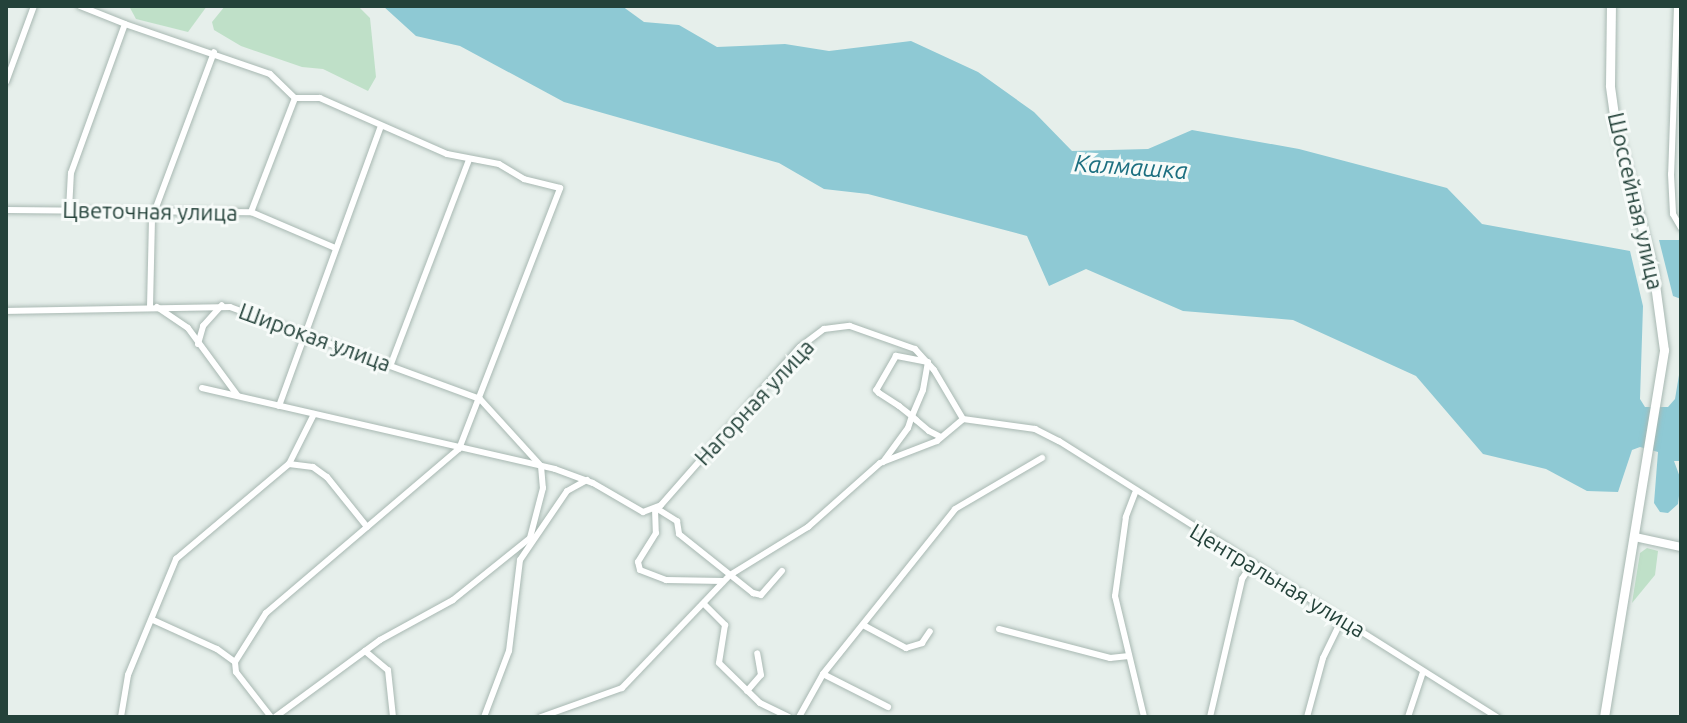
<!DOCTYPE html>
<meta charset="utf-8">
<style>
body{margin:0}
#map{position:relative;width:1687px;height:723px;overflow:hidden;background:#e6efeb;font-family:Ubuntu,sans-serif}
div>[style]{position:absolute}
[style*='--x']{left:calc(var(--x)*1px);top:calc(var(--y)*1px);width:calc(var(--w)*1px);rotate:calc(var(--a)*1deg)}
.green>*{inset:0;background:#bfe0c8}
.water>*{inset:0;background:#8ec9d4}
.roads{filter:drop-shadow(0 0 2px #a8b8b2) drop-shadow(0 0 2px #a8b8b2)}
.minor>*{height:6px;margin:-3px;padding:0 3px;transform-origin:3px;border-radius:3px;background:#fff}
.tertiary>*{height:8px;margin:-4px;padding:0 4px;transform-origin:4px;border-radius:4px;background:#fff}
.secondary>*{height:9px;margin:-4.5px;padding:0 4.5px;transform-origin:4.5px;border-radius:4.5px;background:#fff}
span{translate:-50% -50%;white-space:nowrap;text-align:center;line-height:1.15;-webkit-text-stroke:6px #f7fbf9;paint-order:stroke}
.street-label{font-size:22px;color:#24423a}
.water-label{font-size:24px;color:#1c6f80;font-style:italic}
.frame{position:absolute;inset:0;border:8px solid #24423a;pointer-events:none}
</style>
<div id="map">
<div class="green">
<div style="clip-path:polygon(129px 6px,207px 6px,188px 32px,136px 19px)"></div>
<div style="clip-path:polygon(225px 6px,358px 6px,370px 18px,376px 77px,368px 91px,323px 69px,302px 67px,241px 46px,214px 30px,212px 22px)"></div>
<div style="clip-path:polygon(1647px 548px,1658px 551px,1655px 575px,1632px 603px,1640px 553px)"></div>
</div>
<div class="water">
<div style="clip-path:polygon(383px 6px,622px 6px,644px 22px,679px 25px,717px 47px,785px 44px,829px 51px,911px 41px,978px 72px,1034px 112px,1072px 151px,1148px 149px,1192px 130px,1299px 149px,1447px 188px,1482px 224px,1630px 251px,1643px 306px,1640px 399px,1645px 407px,1668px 407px,1675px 399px,1681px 363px,1681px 461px,1674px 461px,1681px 480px,1678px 504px,1668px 513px,1660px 512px,1654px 503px,1658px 452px,1640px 447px,1632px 450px,1618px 492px,1587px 491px,1546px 469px,1483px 454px,1416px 376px,1293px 320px,1183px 311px,1086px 269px,1049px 286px,1027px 236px,868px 194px,824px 189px,779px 163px,564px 102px,460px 46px,416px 36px)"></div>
<div style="clip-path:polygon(1659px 240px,1681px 240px,1681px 299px,1673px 296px)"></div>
</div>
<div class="roads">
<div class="minor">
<div style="--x:80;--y:6;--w:48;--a:21.8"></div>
<div style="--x:1677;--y:6;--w:168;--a:92"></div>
<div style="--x:1671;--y:174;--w:40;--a:87.1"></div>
<div style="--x:1673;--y:214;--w:16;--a:60"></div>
<div style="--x:6;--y:82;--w:81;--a:-69.8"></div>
<div style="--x:6;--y:210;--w:245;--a:0.5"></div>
<div style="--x:251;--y:212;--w:91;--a:23.2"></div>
<div style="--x:69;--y:210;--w:37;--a:-87"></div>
<div style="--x:71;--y:173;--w:158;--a:-70.1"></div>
<div style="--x:125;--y:24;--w:153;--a:19"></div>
<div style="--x:270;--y:74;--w:35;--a:44"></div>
<div style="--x:251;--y:212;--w:122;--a:-68.9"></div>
<div style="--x:150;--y:307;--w:89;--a:-88.7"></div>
<div style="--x:152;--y:218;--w:177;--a:-69.5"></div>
<div style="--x:157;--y:307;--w:37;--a:34"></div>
<div style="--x:188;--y:328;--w:84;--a:53.7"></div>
<div style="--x:6;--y:311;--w:224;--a:-1"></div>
<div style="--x:230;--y:307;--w:266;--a:20.2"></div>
<div style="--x:480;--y:399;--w:91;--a:47.7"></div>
<div style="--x:541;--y:466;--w:22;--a:85"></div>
<div style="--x:543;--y:488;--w:52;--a:104.6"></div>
<div style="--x:530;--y:538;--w:99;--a:141.2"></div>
<div style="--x:453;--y:600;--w:83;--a:151.3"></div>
<div style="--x:380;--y:640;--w:130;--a:143.7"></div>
<div style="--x:198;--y:344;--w:19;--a:-74"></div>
<div style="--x:203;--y:326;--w:28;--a:-48"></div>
<div style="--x:391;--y:364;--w:218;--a:-69.1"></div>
<div style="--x:202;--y:388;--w:362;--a:12.9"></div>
<div style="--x:555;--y:469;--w:40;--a:20.2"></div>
<div style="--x:593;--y:483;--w:58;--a:30.1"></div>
<div style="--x:643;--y:512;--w:19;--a:-21"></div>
<div style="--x:661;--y:505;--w:210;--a:-48.7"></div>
<div style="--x:800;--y:347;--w:30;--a:-37"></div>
<div style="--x:824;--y:329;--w:26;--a:-7"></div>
<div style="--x:850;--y:326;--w:69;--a:19.5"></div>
<div style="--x:915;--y:349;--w:28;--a:48"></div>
<div style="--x:934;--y:370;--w:57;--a:59.4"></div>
<div style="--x:279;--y:406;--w:296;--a:-70"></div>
<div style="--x:963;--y:419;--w:73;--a:7.9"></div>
<div style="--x:1035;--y:429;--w:27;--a:27"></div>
<div style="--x:1059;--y:441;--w:518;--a:32.22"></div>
<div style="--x:883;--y:462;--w:42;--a:-53.7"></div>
<div style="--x:908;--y:428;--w:13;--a:-72"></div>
<div style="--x:912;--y:416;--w:28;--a:-67"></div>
<div style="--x:923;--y:390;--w:28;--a:-80"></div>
<div style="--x:928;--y:362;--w:33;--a:-169"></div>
<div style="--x:896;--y:356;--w:39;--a:120"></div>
<div style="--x:876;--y:390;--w:4;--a:45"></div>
<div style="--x:879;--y:393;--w:24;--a:33"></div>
<div style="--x:899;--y:406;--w:16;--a:38"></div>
<div style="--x:912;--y:416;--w:6;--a:45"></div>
<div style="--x:916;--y:420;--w:17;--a:40"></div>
<div style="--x:929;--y:431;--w:13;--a:27"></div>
<div style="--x:289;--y:464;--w:24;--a:7"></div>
<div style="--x:313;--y:467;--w:17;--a:36"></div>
<div style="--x:327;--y:477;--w:64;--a:51.3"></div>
<div style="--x:1135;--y:493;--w:26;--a:111"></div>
<div style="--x:1126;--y:517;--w:80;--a:97.9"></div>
<div style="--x:1115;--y:596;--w:124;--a:76.5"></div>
<div style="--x:656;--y:508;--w:25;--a:32"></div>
<div style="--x:677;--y:521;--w:13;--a:81"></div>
<div style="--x:679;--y:534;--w:95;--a:38.6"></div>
<div style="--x:753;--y:593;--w:8;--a:14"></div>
<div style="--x:761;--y:595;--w:32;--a:-49"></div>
<div style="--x:655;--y:509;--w:24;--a:88"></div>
<div style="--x:656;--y:533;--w:34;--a:122"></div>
<div style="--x:638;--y:562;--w:8;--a:76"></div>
<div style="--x:640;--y:570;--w:28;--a:21"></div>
<div style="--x:666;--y:580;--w:57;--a:1"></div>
<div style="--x:704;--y:604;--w:30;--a:45"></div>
<div style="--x:725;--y:625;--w:38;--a:99"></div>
<div style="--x:719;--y:663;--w:57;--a:44.3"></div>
<div style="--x:760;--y:703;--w:32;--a:26"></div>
<div style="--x:153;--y:620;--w:70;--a:24.4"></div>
<div style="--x:217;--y:649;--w:22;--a:36"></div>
<div style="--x:863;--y:625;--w:49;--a:28.1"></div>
<div style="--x:906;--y:648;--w:17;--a:-17"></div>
<div style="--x:922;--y:643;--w:14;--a:-56"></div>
<div style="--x:999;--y:629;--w:115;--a:14.6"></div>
<div style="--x:1110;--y:658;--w:19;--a:-6"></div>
<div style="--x:365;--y:651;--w:30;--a:40"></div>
<div style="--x:388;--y:670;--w:47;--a:83.9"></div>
<div style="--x:823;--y:674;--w:73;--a:26.9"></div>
<div style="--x:747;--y:691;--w:21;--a:-49"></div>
<div style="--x:761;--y:675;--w:22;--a:-100"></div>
<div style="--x:121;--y:717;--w:43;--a:-80.5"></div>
<div style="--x:128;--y:675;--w:126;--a:-67.5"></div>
<div style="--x:176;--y:559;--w:148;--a:-40.1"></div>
<div style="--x:289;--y:464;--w:56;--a:-63.4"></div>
<div style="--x:271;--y:717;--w:57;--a:-127.9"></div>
<div style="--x:236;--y:672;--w:10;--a:-96"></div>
<div style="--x:235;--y:662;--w:58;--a:-57.7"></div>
<div style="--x:266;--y:613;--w:253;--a:-40.4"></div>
<div style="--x:459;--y:449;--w:280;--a:-68.8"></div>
<div style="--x:560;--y:188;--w:37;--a:-166"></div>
<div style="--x:524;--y:179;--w:29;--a:-149"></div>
<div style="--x:499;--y:164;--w:53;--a:-169.1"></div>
<div style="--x:447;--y:154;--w:139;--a:-156.2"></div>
<div style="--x:320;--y:98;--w:25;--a:180"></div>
<div style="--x:484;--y:717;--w:71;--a:-69.3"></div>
<div style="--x:509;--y:651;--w:92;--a:-83.1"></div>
<div style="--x:520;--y:560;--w:83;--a:-55.7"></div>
<div style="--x:567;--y:491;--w:23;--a:-29"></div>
<div style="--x:541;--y:717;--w:86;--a:-19.7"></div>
<div style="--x:622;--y:688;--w:156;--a:-46.3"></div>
<div style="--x:730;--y:575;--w:92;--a:-31.6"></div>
<div style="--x:808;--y:527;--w:96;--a:-41.6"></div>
<div style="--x:880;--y:463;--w:61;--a:-21.1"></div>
<div style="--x:937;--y:441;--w:34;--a:-40"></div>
<div style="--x:799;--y:717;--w:49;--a:-60.8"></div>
<div style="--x:823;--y:674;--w:211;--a:-51.3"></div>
<div style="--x:955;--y:509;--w:101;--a:-30.4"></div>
<div style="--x:1210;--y:717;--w:142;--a:-76.9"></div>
<div style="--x:1242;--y:579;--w:18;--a:-56"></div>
<div style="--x:1307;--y:717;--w:61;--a:-74.8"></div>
<div style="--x:1323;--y:658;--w:43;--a:-64"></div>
<div style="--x:1408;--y:717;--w:47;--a:-71.6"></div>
</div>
<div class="tertiary">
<div style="--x:1635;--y:537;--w:47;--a:12.3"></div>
</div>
<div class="secondary">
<div style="--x:1604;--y:717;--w:372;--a:-80.7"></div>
<div style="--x:1664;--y:350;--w:81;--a:-97.8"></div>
<div style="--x:1653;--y:270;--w:153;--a:-104.4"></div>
<div style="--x:1615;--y:122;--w:37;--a:-98"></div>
<div style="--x:1610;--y:85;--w:79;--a:-89.3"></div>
</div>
</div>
<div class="street-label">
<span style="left:1636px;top:201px;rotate:77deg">Шоссейная улица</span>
<span style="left:150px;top:211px;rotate:1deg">Цветочная улица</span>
<span style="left:315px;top:337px;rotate:20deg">Широкая улица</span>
<span style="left:754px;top:402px;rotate:-47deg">Нагорная улица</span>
<span style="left:1278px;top:580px;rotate:31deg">Центральная улица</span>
</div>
<div class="water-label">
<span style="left:1131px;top:167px;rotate:4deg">Калмашка</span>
</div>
<div class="frame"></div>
</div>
